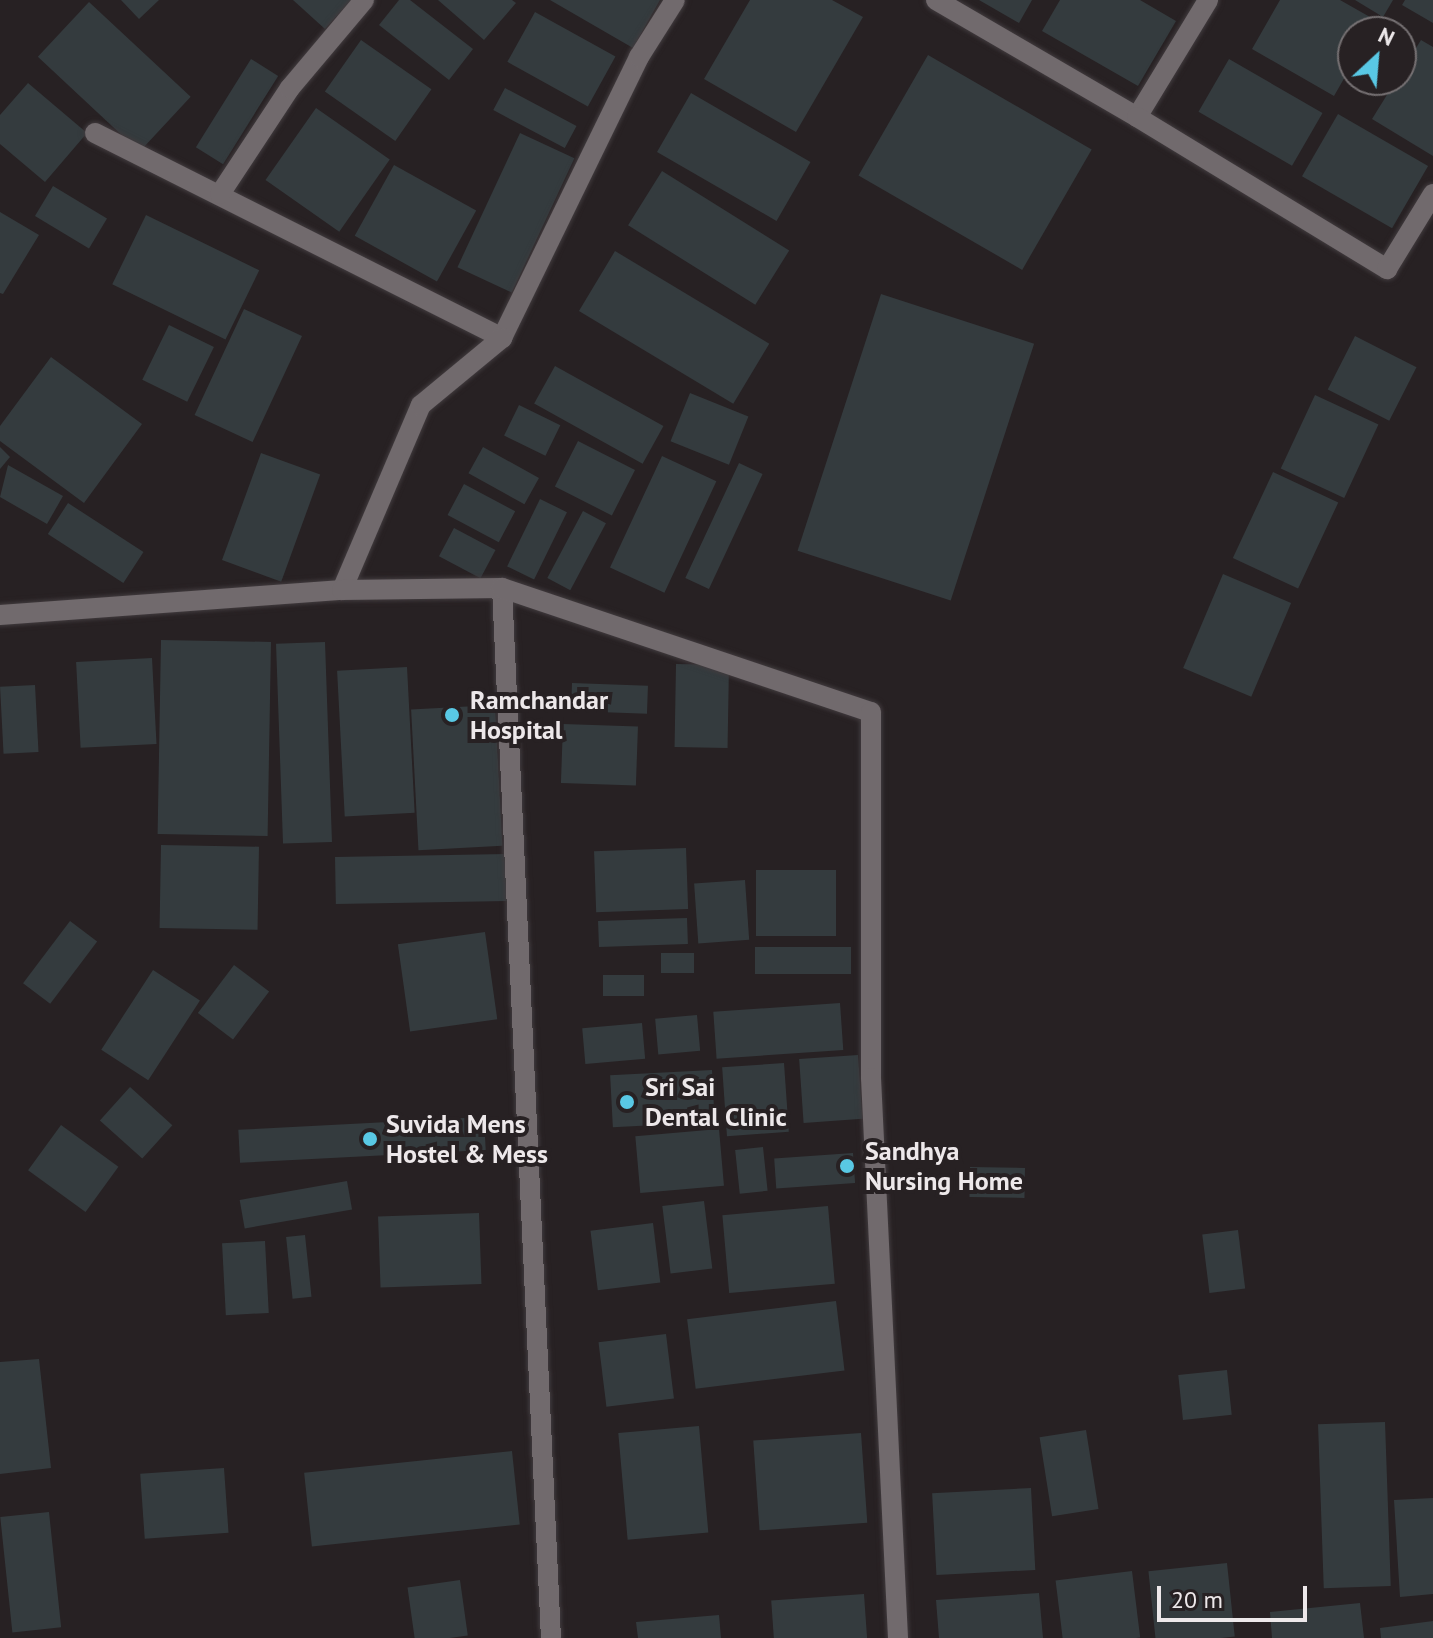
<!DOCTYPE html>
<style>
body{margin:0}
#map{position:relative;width:1433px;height:1638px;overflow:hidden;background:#272123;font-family:"PT Sans",sans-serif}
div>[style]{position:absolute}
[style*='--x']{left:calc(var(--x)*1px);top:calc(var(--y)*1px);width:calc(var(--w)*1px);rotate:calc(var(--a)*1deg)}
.building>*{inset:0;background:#343b3e;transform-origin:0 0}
.roads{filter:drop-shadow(0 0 2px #413b3e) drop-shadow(0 0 2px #413b3e)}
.minor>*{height:20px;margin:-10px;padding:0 10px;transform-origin:10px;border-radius:10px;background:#716a6d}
.dots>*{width:22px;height:22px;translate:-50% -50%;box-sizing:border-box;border:4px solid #272123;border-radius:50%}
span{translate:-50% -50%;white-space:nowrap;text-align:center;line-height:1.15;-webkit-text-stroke:8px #272123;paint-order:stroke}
.poi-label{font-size:26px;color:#ede8ea;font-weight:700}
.left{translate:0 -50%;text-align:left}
.north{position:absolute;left:1337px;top:16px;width:80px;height:80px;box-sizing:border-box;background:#272123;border:2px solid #767173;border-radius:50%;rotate:26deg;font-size:22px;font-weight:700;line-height:32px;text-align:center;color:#ede8ea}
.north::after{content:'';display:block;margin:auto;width:28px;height:36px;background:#59c8e4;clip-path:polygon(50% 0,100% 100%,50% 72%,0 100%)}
.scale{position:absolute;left:1157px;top:1586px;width:150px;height:36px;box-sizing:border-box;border:4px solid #ede8ea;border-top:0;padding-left:10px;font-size:24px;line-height:28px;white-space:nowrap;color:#ede8ea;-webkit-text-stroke:6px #272123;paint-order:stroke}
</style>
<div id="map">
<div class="building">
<div style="clip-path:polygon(121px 0,159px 0,139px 19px)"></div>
<div style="clip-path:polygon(293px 0,351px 0,325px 29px)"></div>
<div style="clip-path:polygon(399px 0,410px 0,473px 49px,449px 80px,379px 25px)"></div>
<div style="clip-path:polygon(438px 0,512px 0,516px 3px,484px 40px)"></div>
<div style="clip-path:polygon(550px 0,660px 0,633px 48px)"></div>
<div style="clip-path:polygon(750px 0,832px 0,863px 17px,796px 132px,704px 79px)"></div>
<div style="clip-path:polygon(979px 0,1032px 0,1019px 23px)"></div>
<div style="clip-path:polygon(1060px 0,1140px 0,1176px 21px,1138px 86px,1042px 31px)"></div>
<div style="clip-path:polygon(1280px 0,1340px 0,1377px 21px,1371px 32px,1353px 32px,1353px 63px,1334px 96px,1252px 49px)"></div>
<div style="clip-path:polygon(1355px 0,1393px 0,1383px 17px)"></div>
<div style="clip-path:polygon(1405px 0,1433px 0,1433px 23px,1402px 5px)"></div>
<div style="left:89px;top:2px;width:139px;height:75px;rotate:43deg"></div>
<div style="left:535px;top:12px;width:92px;height:57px;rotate:29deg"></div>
<div style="left:361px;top:40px;width:86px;height:63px;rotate:35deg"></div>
<div style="clip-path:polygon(1421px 40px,1433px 47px,1433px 156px,1372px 119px)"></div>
<div style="left:928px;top:55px;width:189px;height:139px;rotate:30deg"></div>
<div style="left:251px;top:59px;width:32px;height:104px;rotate:32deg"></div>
<div style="left:1229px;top:59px;width:108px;height:61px;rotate:30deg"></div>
<div style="clip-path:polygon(28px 83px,87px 133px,45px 182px,0 144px,0 115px)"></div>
<div style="left:505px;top:88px;width:81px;height:25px;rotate:28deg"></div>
<div style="left:691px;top:93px;width:138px;height:68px;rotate:30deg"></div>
<div style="left:316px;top:108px;width:90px;height:88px;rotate:35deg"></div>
<div style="left:1338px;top:114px;width:104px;height:72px;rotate:30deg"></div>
<div style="left:520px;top:133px;width:60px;height:148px;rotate:25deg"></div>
<div style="left:394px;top:165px;width:94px;height:81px;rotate:29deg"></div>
<div style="left:662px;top:171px;width:150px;height:64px;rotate:32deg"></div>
<div style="left:53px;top:186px;width:63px;height:35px;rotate:31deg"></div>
<div style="clip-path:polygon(0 212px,39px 235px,3px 294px,0 293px)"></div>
<div style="left:146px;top:215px;width:126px;height:77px;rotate:26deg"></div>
<div style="left:615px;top:251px;width:180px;height:70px;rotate:31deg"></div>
<div style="left:881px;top:294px;width:161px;height:270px;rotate:18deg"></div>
<div style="left:244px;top:309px;width:64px;height:117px;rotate:25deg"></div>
<div style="left:169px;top:325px;width:50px;height:61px;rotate:26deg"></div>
<div style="left:1355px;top:336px;width:69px;height:60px;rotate:27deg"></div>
<div style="clip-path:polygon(51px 357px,142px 424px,84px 503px,0 441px,0 426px)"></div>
<div style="left:555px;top:366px;width:124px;height:43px;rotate:29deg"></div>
<div style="left:690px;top:393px;width:63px;height:52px;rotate:22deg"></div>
<div style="left:1315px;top:395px;width:70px;height:81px;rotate:25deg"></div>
<div style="left:519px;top:405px;width:46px;height:34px;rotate:26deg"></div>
<div style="left:578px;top:441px;width:64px;height:51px;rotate:27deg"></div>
<div style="clip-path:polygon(0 447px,10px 457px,0 469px)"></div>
<div style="left:483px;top:447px;width:64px;height:30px;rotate:29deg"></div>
<div style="left:261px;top:453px;width:63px;height:114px;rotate:20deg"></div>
<div style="left:662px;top:456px;width:60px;height:123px;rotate:25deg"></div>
<div style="left:739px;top:463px;width:26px;height:127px;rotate:25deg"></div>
<div style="clip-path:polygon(8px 465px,63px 496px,47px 524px,0 497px)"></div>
<div style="left:1273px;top:472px;width:72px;height:95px;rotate:25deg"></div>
<div style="left:464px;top:484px;width:58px;height:35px;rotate:28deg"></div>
<div style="left:540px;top:499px;width:30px;height:75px;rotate:26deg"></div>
<div style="left:68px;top:503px;width:90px;height:37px;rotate:33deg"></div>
<div style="left:583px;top:511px;width:26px;height:76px;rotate:28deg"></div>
<div style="left:454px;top:528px;width:47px;height:32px;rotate:28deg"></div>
<div style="left:1223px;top:574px;width:74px;height:102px;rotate:23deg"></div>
<div style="left:161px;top:640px;width:110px;height:194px;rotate:1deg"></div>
<div style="left:325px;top:642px;width:200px;height:49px;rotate:88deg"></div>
<div style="left:152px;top:658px;width:86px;height:76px;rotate:87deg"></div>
<div style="left:676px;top:664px;width:53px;height:83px;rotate:1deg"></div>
<div style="left:407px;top:667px;width:146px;height:70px;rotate:87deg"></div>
<div style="left:572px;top:683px;width:76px;height:28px;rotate:2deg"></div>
<div style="left:35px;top:685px;width:67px;height:35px;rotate:87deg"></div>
<div style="left:495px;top:705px;width:141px;height:84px;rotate:87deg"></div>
<div style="left:563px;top:724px;width:75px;height:59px;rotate:2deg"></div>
<div style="left:161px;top:845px;width:98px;height:83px;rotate:1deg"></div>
<div style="left:686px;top:848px;width:61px;height:92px;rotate:88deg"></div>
<div style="left:507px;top:854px;width:47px;height:172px;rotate:89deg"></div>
<div style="left:836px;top:870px;width:66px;height:80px;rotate:90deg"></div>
<div style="left:745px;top:880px;width:60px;height:51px;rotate:86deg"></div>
<div style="left:687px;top:918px;width:26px;height:89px;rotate:88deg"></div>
<div style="left:70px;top:921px;width:34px;height:78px;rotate:37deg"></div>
<div style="left:485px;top:932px;width:88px;height:88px;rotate:82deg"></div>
<div style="left:851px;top:947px;width:27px;height:96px;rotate:90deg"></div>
<div style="left:694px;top:953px;width:20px;height:33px;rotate:90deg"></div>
<div style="left:234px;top:965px;width:44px;height:60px;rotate:37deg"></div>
<div style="left:153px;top:970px;width:56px;height:95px;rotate:33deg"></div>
<div style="left:603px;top:975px;width:41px;height:21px"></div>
<div style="left:840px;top:1003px;width:47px;height:127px;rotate:86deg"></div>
<div style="left:697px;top:1015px;width:36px;height:42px;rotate:85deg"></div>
<div style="left:642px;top:1023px;width:36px;height:60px;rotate:85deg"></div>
<div style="left:858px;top:1055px;width:64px;height:59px;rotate:86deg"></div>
<div style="left:784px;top:1063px;width:69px;height:62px;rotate:86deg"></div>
<div style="left:712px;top:1070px;width:52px;height:102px;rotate:87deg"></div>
<div style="left:130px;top:1087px;width:57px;height:45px;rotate:42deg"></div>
<div style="left:484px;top:1117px;width:33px;height:246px;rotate:87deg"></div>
<div style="left:61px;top:1125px;width:71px;height:56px;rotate:36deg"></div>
<div style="left:719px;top:1129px;width:57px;height:84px;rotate:85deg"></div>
<div style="left:763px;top:1147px;width:44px;height:28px;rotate:84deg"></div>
<div style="left:853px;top:1153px;width:30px;height:79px;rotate:86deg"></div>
<div style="left:970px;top:1167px;width:55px;height:30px;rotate:1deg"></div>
<div style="left:347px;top:1181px;width:29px;height:109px;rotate:80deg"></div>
<div style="left:704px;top:1201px;width:68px;height:42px;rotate:83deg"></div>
<div style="left:828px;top:1206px;width:78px;height:106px;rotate:85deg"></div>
<div style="left:479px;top:1213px;width:71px;height:101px;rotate:88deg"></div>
<div style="left:653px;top:1223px;width:60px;height:63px;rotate:83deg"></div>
<div style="left:1238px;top:1230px;width:59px;height:36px;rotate:83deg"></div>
<div style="left:305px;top:1235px;width:62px;height:19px;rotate:84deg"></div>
<div style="left:265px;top:1241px;width:72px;height:43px;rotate:87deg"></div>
<div style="left:836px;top:1301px;width:70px;height:150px;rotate:83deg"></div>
<div style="left:666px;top:1334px;width:65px;height:68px;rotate:83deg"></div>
<div style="clip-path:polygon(39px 1359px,51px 1468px,0 1474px,0 1362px)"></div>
<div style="left:1227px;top:1370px;width:45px;height:49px;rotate:84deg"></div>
<div style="left:1385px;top:1422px;width:164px;height:67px;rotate:88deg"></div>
<div style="left:699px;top:1426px;width:107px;height:81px;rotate:85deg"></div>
<div style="left:1086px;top:1430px;width:80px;height:47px;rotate:81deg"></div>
<div style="left:861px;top:1433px;width:90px;height:108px;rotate:86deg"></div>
<div style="left:512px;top:1451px;width:74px;height:209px;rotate:84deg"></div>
<div style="left:224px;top:1468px;width:65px;height:84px;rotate:86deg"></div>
<div style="left:1031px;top:1488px;width:82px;height:99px;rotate:87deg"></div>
<div style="clip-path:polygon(1433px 1498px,1433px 1594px,1400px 1597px,1394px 1500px)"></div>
<div style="left:49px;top:1512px;width:116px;height:49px;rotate:84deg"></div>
<div style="left:1227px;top:1563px;width:74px;height:79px;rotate:84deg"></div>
<div style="left:1132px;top:1571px;width:67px;height:77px;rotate:83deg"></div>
<div style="left:460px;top:1580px;width:56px;height:53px;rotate:82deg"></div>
<div style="clip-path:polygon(1039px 1593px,1043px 1638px,939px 1638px,936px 1600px)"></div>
<div style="left:864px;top:1594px;width:44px;height:93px;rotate:86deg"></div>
<div style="clip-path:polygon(1360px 1603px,1364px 1638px,1272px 1638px,1270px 1612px)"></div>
<div style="clip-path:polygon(719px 1615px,721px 1638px,638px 1638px,636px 1622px)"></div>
<div style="clip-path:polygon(1433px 1621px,1433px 1638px,1381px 1638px,1380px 1628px)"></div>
</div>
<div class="roads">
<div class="minor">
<div style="--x:936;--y:0;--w:233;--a:30.2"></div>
<div style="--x:1137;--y:117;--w:137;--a:-58.7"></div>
<div style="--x:1137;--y:117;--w:293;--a:31.3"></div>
<div style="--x:1387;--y:269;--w:88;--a:-58.5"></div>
<div style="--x:95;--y:133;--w:456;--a:26.7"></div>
<div style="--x:502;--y:338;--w:313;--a:-64"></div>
<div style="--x:639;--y:57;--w:67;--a:-57.7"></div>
<div style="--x:220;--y:194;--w:127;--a:-56.6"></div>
<div style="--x:290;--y:88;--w:115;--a:-49.9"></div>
<div style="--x:502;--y:588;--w:1051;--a:87.33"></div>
<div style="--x:342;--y:590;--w:201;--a:-66.9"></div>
<div style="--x:421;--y:405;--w:105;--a:-39.6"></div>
<div style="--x:0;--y:615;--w:343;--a:-4.2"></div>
<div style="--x:342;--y:590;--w:160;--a:-0.7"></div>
<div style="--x:502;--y:588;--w:389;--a:18.6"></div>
<div style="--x:871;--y:712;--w:366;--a:90"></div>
<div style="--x:871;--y:1078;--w:561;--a:87.24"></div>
</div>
</div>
<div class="dots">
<div style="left:452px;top:715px;background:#59c8e4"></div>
<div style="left:627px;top:1102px;background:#59c8e4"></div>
<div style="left:370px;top:1139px;background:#59c8e4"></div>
<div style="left:847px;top:1166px;background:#59c8e4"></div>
</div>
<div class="poi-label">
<span class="left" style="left:470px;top:715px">Ramchandar<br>Hospital</span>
<span class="left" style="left:645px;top:1102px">Sri Sai<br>Dental Clinic</span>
<span class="left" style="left:386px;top:1139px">Suvida Mens<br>Hostel &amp; Mess</span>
<span class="left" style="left:865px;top:1166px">Sandhya<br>Nursing Home</span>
</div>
<div class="north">N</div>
<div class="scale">20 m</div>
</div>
